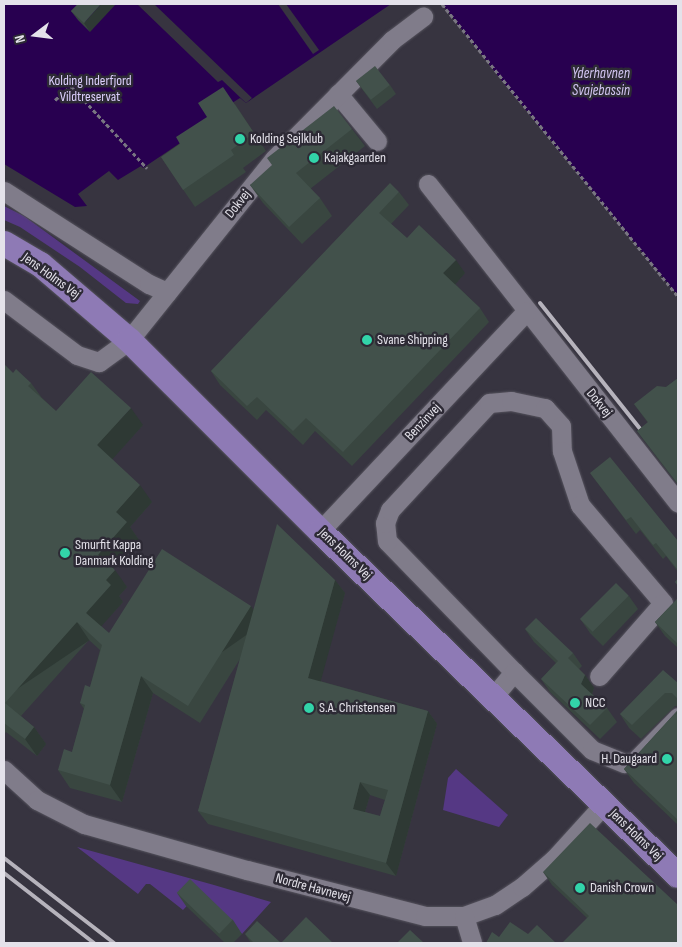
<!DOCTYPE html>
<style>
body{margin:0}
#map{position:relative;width:682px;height:947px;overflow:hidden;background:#373440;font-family:"Sofia Sans Condensed",sans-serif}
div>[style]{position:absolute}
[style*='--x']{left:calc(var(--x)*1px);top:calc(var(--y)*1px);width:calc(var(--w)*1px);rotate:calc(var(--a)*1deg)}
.green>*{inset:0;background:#553884}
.water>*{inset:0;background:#280050}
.pier>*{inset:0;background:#373440}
.path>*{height:3px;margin-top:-1.5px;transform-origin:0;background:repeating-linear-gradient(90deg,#797681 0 4px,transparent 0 6.5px)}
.roads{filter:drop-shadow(0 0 1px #55535d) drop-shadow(0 0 1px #55535d)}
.minor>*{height:19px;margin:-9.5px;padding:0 9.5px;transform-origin:9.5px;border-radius:9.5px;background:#807c8a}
.major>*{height:25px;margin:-12.5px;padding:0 12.5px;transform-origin:12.5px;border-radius:12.5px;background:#8e7ab5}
.rail>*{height:4px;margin:-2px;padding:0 2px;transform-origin:2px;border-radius:2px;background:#b6b3bc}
.wall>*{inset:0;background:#394640}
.shaded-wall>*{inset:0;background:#2e3934;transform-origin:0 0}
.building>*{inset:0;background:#42514b;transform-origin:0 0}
.dots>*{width:14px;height:14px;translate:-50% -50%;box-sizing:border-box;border:2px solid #2d2a35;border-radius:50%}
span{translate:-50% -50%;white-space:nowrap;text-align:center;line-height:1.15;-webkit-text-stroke:5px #2d2a35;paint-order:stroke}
.park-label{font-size:14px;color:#dccffc}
.poi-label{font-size:14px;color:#e4e2ea}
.left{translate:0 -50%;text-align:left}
.right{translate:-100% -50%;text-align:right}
.street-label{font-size:14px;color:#e4e2ea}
.water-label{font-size:15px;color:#d3c6f2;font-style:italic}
.frame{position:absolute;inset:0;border:5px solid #e4e2ea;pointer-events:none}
.north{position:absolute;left:10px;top:10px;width:50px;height:50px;-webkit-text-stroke:4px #2d2a35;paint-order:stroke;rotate:255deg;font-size:14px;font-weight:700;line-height:20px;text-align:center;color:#e4e2ea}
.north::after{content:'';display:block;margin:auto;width:18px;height:22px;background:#e4e2ea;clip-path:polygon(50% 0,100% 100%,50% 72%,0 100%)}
</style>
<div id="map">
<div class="green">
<div style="clip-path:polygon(4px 206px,24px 216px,140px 301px,138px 304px,126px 303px,80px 267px,20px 227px,4px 220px)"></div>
<div style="clip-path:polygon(456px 769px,508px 815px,499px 827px,443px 810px,448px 778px)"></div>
<div style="clip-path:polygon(77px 847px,214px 885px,271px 902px,242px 934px,199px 893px,183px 910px,150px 884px,146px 884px,138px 894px)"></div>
</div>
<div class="water">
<div style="clip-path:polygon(4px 4px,391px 4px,246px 103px,240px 98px,208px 118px,207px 125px,143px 168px,141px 166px,118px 180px,109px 171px,78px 194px,87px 206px,75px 207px,4px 164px)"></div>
<div style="clip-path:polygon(442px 4px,678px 4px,678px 296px,499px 77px)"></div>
</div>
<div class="pier">
<div style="clip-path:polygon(137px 4px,154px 4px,252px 98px,246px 103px,222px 80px,218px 82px)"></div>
<div style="clip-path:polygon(278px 4px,286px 4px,319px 50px,313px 54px)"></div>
</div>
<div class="path">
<div style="--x:442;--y:4;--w:375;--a:51.1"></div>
<div style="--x:55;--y:100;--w:21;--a:-41"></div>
<div style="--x:71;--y:86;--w:112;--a:47.2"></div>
</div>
<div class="roads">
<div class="minor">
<div style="--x:338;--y:94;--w:61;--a:50.3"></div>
<div style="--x:428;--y:184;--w:405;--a:51.9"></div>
<div style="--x:4;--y:191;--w:172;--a:32.7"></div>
<div style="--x:149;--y:284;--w:20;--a:24"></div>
<div style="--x:4;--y:300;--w:91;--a:37"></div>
<div style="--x:77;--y:355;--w:23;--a:18"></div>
<div style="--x:99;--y:362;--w:37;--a:-36"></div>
<div style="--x:129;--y:340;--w:232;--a:-51.3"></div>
<div style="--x:274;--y:159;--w:168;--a:-45.2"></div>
<div style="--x:392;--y:40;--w:39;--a:-37"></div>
<div style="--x:320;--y:531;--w:301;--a:-46.8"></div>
<div style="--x:514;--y:672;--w:182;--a:-134.1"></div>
<div style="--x:387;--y:541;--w:18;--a:-96"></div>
<div style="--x:385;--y:523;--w:14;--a:-69"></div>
<div style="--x:390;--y:510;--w:146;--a:-47.2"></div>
<div style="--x:489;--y:403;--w:22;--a:-5"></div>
<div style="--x:511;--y:401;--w:35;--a:12"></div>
<div style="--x:545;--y:408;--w:24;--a:48"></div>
<div style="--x:561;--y:426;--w:25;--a:88"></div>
<div style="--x:562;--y:451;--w:57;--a:71.6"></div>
<div style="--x:580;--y:505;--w:128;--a:49.7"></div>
<div style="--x:663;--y:603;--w:97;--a:131.2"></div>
<div style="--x:493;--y:697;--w:33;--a:-50"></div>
<div style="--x:514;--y:672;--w:110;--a:45"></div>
<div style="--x:592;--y:750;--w:35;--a:22"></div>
<div style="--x:625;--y:763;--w:9;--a:-6"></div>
<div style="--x:634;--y:762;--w:63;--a:-45.6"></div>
<div style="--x:4;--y:770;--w:45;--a:42.3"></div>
<div style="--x:37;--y:800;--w:53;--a:27.1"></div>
<div style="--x:84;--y:824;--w:169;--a:15.8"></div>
<div style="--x:247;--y:870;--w:184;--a:14.5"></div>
<div style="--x:425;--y:916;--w:39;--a:0"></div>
<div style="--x:464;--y:916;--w:33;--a:-20"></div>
<div style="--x:495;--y:905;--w:32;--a:-34"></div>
<div style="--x:522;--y:887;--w:43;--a:-41.2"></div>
<div style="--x:554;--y:859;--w:74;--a:-47.7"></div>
<div style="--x:464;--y:916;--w:28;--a:73"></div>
</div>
<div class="major">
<div style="--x:4;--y:243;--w:42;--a:30.3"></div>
<div style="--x:40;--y:264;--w:117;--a:40.5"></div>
<div style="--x:129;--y:340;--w:270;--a:45"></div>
<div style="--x:320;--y:531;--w:496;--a:43.9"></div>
</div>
</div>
<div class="rail">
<div style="--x:540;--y:303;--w:175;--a:51.5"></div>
<div style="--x:4;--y:858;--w:139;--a:37.7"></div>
<div style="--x:4;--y:873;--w:114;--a:37.9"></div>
</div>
<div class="wall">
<div style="clip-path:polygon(78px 4px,90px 32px,78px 20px,71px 11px)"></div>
<div style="clip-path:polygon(356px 81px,390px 85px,396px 94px,377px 109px)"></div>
<div style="clip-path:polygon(235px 104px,266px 151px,243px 168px,246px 172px,195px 207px,161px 157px)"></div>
<div style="clip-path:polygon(352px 129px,365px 146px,310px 189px,320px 198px,332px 216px,302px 244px,263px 203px,250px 185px)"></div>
<div style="clip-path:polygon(399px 192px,409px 205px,391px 224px,407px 238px,465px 273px,455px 284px,480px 308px,489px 322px,352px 466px,315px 431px,303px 445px,266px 410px,257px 420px,220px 385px,211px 371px)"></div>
<div style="clip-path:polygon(evenodd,4px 364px,13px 373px,31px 383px,42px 398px,56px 411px,143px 425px,112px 459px,152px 502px,130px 527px,139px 540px,113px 569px,127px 587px,119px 596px,123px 602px,101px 626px,109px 633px,254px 610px,335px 580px,345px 593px,320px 681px,428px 711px,437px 724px,396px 876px,208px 824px,198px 811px,240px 659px,200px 723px,153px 693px,122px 802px,70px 788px,58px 770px,72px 752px,84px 709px,80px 703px,90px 687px,100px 650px,89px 640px,21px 716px,34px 727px,46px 744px,37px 756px,6px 732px,4px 735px,4px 364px,370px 795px,385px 800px,380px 816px,365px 812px,370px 795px)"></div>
<div style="clip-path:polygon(678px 378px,678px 485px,637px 431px,648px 423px,634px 404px,666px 387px)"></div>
<div style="clip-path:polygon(590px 473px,678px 541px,678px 572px,666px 556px,663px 559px,640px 530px,636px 534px)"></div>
<div style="clip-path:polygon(629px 596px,638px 609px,603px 646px,590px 633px,581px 620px)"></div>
<div style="clip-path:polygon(678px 598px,678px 648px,665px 636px,655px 622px)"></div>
<div style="clip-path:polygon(525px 629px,573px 653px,582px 666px,579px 669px,585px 675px,594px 688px,592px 694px,607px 708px,617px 722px,600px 739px,550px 692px,541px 679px,556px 663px,534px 642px)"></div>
<div style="clip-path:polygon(678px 683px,678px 825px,634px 783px,624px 769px,677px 711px,678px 706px,675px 706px,641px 739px,629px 728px,620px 714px)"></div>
<div style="clip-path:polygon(543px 872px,678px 905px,587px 918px,552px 885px)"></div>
<div style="clip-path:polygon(177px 893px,233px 920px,242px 934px,233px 943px,225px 943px,186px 906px)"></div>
<div style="clip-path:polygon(245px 934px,281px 943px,251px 943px)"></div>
</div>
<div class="shaded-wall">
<div style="clip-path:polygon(101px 4px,116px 4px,90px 32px,84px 23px)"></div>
<div style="clip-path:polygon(456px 260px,465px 273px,453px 287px,443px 273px)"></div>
<div style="clip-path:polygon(131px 408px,143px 425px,109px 463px,97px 445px)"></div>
<div style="clip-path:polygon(140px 485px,152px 502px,130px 527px,139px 540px,110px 572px,98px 555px,116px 512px)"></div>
<div style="clip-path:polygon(115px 570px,127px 587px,119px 596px,123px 602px,98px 630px,86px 613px,106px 580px)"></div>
<div style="clip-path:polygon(335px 580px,345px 593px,318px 691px,308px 678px)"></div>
<div style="left:251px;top:606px;width:21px;height:118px;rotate:55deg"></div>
<div style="left:77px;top:622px;width:22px;height:108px;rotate:56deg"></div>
<div style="clip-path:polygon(585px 675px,594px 688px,591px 697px,581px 684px)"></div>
<div style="clip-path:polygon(141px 676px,153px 693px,122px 802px,110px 785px)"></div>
<div style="clip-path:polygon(428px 711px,437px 724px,396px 876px,386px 863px)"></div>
<div style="clip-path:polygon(34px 727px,46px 744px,37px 756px,25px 739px)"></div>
<div style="clip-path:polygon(360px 782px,370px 795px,362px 822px,353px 809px)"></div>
</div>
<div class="building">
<div style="clip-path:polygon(78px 4px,101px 4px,84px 23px,71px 11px)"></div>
<div style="left:375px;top:66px;width:24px;height:24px;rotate:52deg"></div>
<div style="clip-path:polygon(223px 87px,254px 133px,231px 150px,234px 155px,183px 190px,161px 157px,180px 144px,176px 137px,207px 117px,198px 103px)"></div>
<div style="clip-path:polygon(334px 106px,352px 129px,296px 173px,320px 198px,289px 227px,250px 185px,272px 165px,267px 158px)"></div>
<div style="clip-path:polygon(390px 183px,399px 192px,379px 213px,407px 238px,419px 225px,456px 260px,443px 273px,480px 308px,343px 452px,306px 418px,293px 431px,257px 397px,247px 406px,211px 371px)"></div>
<div style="clip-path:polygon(4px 364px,13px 373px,16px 369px,31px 383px,28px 386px,56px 411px,91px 372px,131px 408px,97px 445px,140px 485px,116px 512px,127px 522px,98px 555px,115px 570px,106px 580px,111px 585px,86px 613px,109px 633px,162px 549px,251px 606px,188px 706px,141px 676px,110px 785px,58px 770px,64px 749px,72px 752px,85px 705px,80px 703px,85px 685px,90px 687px,102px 645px,77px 622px,5px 703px,34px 727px,25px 739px,4px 723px)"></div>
<div style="clip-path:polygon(678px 378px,678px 484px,637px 431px,648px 422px,634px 404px,657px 386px,666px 387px)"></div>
<div style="clip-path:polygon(610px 457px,678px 541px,678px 570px,656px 543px,653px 545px,631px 517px,626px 520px,590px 473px)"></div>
<div style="clip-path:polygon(evenodd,277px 524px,335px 580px,308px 678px,428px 711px,386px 863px,198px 811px,277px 524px,360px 782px,388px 790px,380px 816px,353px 809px,360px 782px)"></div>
<div style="clip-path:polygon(678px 578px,678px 586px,675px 582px)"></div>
<div style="left:616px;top:583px;width:18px;height:51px;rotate:45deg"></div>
<div style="clip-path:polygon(678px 598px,678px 644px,655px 622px)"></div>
<div style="clip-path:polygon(536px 618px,573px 653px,568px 658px,585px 675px,581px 684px,607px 708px,590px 725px,541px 679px,558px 661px,525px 629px)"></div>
<div style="clip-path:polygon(663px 670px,678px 683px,678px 699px,672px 693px,665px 693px,632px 725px,620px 714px)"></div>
<div style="clip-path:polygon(678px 704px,678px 709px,675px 716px,678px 712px,678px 820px,624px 769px,677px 711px)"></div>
<div style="clip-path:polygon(590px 823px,678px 905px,678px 943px,562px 943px,589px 916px,543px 872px)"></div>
<div style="left:190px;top:879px;width:59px;height:19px;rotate:44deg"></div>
<div style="clip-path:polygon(306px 917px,333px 943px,281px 943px)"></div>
<div style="clip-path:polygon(257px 921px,281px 943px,254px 943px,245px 934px)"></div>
<div style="clip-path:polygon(510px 922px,528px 934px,537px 925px,556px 943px,486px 943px,492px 932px,499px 937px)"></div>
<div style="clip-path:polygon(410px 930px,424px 943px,397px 943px)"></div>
</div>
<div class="dots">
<div style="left:240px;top:139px;background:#32d4a9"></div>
<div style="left:314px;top:158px;background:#32d4a9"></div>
<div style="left:367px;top:340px;background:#32d4a9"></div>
<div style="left:65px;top:553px;background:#32d4a9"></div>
<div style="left:575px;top:703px;background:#32d4a9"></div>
<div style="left:309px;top:708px;background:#32d4a9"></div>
<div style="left:667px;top:759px;background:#32d4a9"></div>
<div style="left:580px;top:888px;background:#32d4a9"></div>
</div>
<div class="park-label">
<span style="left:90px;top:89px">Kolding Inderfjord<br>Vildtreservat</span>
</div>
<div class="poi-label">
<span class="left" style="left:250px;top:139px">Kolding Sejlklub</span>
<span class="left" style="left:324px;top:158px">Kajakgaarden</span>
<span class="left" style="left:377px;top:340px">Svane Shipping</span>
<span class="left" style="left:75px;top:553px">Smurfit Kappa<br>Danmark Kolding</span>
<span class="left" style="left:585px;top:703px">NCC</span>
<span class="left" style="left:319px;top:708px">S.A. Christensen</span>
<span class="right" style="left:657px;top:759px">H. Daugaard</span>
<span class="left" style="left:590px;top:888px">Danish Crown</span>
</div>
<div class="street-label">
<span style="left:238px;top:204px;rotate:-51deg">Dokvej</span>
<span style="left:51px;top:276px;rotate:36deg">Jens Holms Vej</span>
<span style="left:599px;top:403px;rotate:51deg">Dokvej</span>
<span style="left:423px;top:422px;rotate:-47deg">Benzinvej</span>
<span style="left:345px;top:554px;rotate:44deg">Jens Holms Vej</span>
<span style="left:636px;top:835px;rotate:44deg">Jens Holms Vej</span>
<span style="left:313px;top:888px;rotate:15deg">Nordre Havnevej</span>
</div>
<div class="water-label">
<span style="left:601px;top:82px">Yderhavnen<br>Svajebassin</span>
</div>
<div class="frame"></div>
<div class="north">N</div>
</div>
